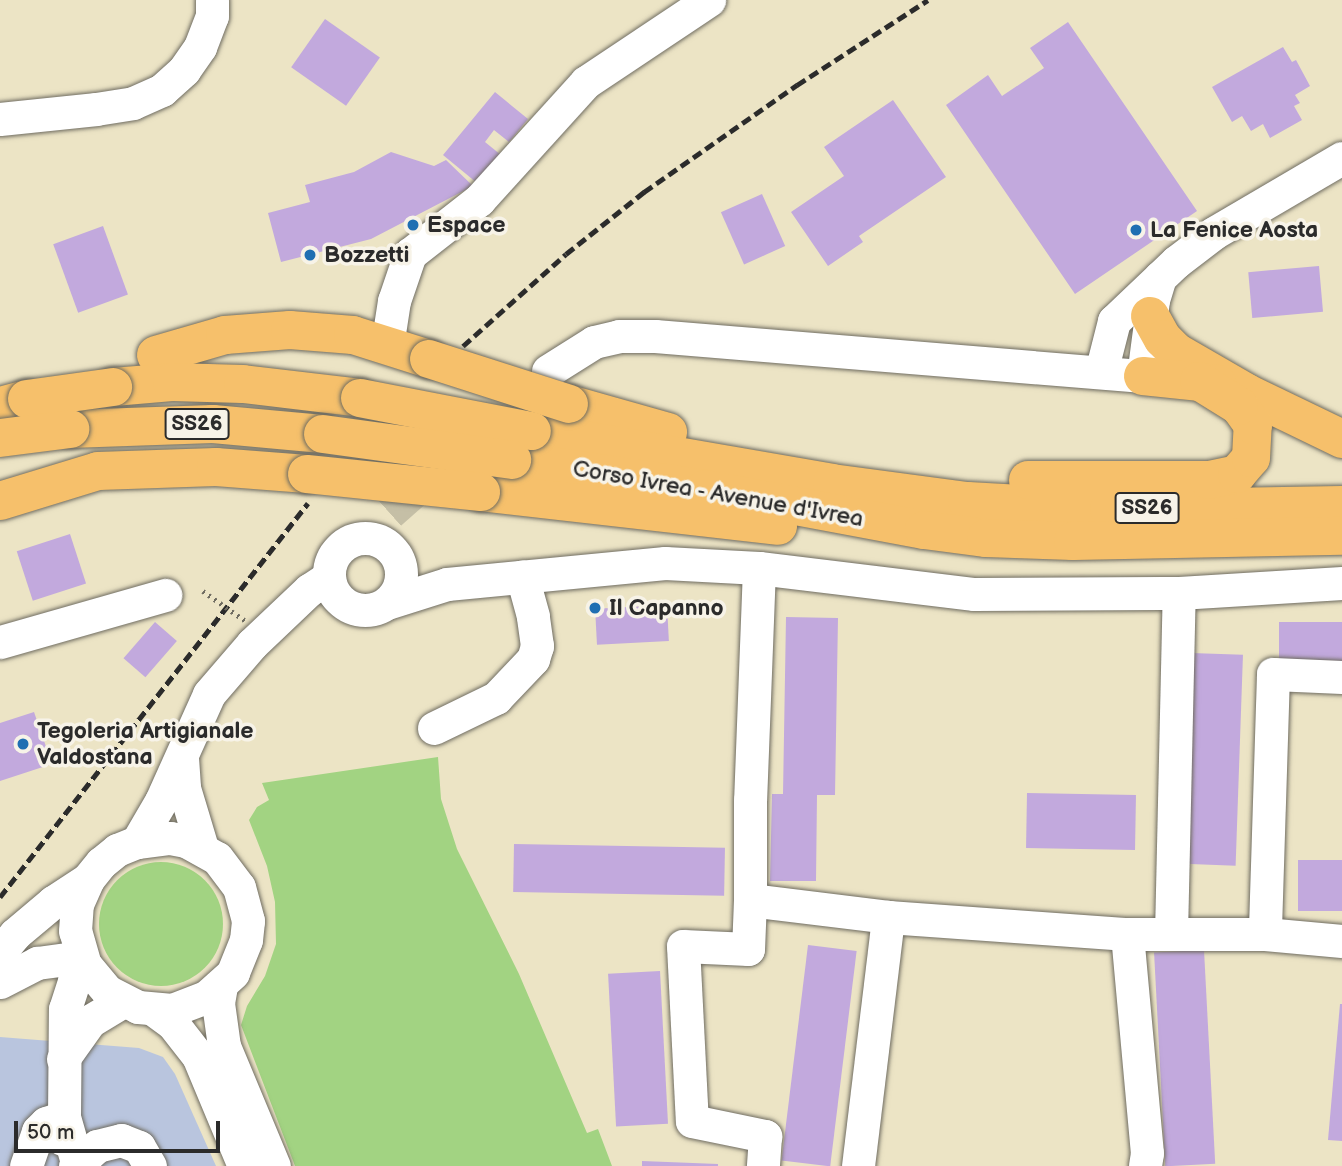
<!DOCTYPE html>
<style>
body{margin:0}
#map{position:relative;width:1342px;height:1166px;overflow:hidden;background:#ece4c5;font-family:"Balsamiq Sans",sans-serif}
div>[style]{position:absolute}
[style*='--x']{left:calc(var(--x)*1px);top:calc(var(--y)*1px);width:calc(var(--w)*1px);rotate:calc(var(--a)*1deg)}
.industrial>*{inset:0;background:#b9c5de}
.green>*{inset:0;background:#a2d382}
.round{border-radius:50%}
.building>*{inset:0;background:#c2a9dd;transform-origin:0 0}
.minor-tunnel>*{height:33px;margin-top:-16.5px;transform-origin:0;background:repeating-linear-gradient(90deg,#c5bfa6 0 33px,transparent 0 50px)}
.roads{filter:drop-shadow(0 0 2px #6f6c61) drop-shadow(0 0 2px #6f6c61)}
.minor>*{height:33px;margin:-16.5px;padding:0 16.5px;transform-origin:16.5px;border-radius:16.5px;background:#fff}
.minor>.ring{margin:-16.5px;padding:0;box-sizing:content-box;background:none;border:33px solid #fff;border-radius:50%}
.major>*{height:38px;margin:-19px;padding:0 19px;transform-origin:19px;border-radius:19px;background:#f6c06b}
.rail>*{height:5px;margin-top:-2.5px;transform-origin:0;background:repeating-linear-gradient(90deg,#2b2b2b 0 10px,transparent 0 15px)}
.path-bridge>*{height:4.5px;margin-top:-2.25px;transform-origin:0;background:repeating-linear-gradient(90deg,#6f6c61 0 2px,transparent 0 7px)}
.bridges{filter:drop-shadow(0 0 2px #6f6c61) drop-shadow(0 0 2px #6f6c61)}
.major-bridge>*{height:38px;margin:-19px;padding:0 19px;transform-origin:19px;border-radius:19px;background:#f6c06b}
.dots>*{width:19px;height:19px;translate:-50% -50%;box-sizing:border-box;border:4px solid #f7f3e8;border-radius:50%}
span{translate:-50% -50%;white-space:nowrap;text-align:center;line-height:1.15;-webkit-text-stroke:7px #f7f3e8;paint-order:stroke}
.shield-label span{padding:2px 5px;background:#f7f3e8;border:2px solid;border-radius:5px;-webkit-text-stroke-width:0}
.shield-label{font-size:21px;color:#2b2b2b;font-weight:700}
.poi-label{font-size:23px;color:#2b2b2b;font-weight:700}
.left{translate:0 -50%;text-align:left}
.street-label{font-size:23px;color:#2b2b2b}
.scale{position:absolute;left:14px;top:1121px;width:206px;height:32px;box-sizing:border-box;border:4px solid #2b2b2b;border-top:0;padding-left:9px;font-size:21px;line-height:24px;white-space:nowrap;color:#2b2b2b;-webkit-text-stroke:5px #f7f3e8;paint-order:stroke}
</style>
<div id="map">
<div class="industrial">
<div style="clip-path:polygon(0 1037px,139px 1048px,163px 1057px,175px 1074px,216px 1166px,0 1166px)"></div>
</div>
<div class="green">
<div style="clip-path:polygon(438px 757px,441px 799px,457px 849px,519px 974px,587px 1133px,598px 1129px,612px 1166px,295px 1166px,241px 1025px,247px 1006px,265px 976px,276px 944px,275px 902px,267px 866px,249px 820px,257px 807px,269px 800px,262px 783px)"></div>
<div class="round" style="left:99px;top:862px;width:124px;height:124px"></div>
</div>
<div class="building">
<div style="left:325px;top:19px;width:67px;height:59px;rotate:35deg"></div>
<div style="clip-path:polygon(1068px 22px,1197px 211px,1075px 294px,946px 105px,988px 75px,1002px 96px,1044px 68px,1030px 48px)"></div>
<div style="clip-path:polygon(1283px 47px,1292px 62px,1296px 60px,1310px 86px,1295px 95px,1300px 103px,1294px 106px,1302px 120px,1270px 138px,1263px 124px,1251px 131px,1242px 116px,1232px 122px,1212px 87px)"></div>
<div style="clip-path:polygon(495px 92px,528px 119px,509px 142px,494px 130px,485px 142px,501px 155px,477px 183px,443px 155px)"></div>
<div style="clip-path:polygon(893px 100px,946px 177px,859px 236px,863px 242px,828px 266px,791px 212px,844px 176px,824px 147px)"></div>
<div style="clip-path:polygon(391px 152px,434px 166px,446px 160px,473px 186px,371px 239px,281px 262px,268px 213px,310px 202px,305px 185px,354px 172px)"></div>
<div style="left:762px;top:194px;width:57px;height:45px;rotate:66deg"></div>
<div style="left:103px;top:226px;width:73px;height:53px;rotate:70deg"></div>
<div style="left:1319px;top:266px;width:46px;height:71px;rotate:85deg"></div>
<div style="left:70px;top:534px;width:52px;height:56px;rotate:72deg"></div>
<div style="left:667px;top:605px;width:36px;height:72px;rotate:87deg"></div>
<div style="clip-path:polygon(786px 617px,838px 618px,835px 795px,817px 795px,816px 881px,770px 881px,772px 794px,783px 794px)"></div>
<div style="left:155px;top:622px;width:29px;height:48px;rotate:41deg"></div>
<div style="left:1279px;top:622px;width:63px;height:40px"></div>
<div style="left:1191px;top:653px;width:52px;height:211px;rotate:2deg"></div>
<div style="clip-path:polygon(34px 712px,52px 764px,0 781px,0 723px)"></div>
<div style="left:1027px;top:793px;width:109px;height:55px;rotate:1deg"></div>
<div style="left:514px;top:844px;width:211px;height:48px;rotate:1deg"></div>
<div style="left:1298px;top:860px;width:44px;height:51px"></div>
<div style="left:808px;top:945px;width:49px;height:217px;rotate:7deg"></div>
<div style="left:1204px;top:950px;width:214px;height:50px;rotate:87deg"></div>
<div style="left:660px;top:971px;width:153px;height:52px;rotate:87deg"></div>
<div style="clip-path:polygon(1340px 1004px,1342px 1004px,1342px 1141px,1328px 1140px)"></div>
<div style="clip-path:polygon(642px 1161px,718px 1164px,718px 1166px,642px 1166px)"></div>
</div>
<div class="minor-tunnel">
<div style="--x:390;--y:513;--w:59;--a:-41.6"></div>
</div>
<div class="roads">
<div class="minor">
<div style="--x:0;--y:119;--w:97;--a:-5.9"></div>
<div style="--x:96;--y:109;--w:37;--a:-9"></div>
<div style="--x:133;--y:103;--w:32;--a:-24"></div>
<div style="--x:162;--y:90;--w:30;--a:-42"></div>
<div style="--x:184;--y:70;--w:28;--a:-55"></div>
<div style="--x:200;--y:47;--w:33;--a:-69"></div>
<div style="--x:212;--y:16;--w:16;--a:-90"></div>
<div style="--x:387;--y:346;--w:46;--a:-81.2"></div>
<div style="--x:394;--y:301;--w:50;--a:-71.2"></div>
<div style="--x:410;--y:254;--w:88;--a:-38"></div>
<div style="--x:479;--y:200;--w:159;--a:-47.8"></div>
<div style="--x:586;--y:82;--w:148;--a:-33.7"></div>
<div style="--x:548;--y:371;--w:54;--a:-32.2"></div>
<div style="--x:594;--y:342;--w:26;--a:-13"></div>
<div style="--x:619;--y:336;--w:36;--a:0"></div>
<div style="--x:655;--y:336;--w:490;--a:4.7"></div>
<div style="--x:1143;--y:376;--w:77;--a:-82.5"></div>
<div style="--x:1153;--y:300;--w:24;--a:-73"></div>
<div style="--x:1101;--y:372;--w:53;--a:-75.7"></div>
<div style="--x:1114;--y:321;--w:86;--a:-43.6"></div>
<div style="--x:1176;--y:262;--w:48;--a:-37.3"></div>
<div style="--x:1214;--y:233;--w:148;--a:-30.4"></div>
<div class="ring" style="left:329px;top:538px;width:39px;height:39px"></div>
<div style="--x:759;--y:568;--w:232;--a:92.2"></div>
<div style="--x:750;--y:800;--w:100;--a:90"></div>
<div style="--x:750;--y:900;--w:139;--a:7"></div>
<div style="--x:888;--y:917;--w:240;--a:4.1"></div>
<div style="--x:1127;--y:934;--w:138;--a:0"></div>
<div style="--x:387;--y:603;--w:63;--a:-17.6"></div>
<div style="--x:447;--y:584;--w:219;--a:-5.5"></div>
<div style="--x:665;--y:563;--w:94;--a:3"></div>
<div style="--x:759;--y:568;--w:217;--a:6.9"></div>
<div style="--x:974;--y:594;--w:205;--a:-0.3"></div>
<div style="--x:1179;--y:593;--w:163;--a:-3.5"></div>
<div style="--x:0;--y:642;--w:172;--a:-15.9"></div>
<div style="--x:1342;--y:677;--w:69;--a:-177.5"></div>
<div style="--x:1273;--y:674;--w:260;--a:91.8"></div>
<div style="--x:1265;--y:934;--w:77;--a:5.2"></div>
<div style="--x:434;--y:728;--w:69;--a:-25.8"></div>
<div style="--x:496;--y:698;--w:54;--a:-46.5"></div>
<div style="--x:533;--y:659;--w:14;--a:-73"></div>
<div style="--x:537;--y:646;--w:30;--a:-98"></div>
<div style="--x:533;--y:616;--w:41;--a:-105.4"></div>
<div style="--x:182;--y:758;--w:30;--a:86"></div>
<div style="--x:184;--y:788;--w:63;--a:73.3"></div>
<div style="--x:137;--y:842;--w:48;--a:-59.7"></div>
<div style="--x:161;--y:801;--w:117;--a:-65.8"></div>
<div style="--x:209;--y:694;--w:66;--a:-49.3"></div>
<div style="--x:252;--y:644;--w:79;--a:-43.5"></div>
<div style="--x:309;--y:590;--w:24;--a:-33"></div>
<div style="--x:750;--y:900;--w:49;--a:92.3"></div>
<div style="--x:748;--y:949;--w:65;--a:-177.4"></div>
<div style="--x:683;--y:946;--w:175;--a:87.1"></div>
<div style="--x:692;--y:1121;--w:75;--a:11.6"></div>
<div style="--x:765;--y:1136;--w:30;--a:94"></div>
<div style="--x:1127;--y:934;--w:220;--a:84.8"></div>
<div style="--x:1147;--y:1153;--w:13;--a:99"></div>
<div style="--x:1171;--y:934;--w:341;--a:-88.7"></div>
<div style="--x:0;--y:952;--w:23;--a:-50"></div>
<div style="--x:15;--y:934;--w:50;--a:-40.1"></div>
<div style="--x:53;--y:902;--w:42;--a:-33.3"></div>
<div style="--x:88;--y:879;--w:21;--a:-51"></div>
<div style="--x:101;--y:863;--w:21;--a:-39"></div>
<div style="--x:117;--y:850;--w:22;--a:-22"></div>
<div style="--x:137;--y:842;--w:33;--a:-7"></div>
<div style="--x:170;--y:838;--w:16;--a:11"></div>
<div style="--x:186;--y:841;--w:35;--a:29"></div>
<div style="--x:217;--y:858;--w:36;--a:53"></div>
<div style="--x:239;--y:887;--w:35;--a:75"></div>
<div style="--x:248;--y:921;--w:19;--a:96"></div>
<div style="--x:246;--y:940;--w:35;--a:112"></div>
<div style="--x:233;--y:973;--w:36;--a:138"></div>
<div style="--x:206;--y:997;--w:36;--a:159"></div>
<div style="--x:172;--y:1010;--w:34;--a:-175"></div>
<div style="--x:138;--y:1007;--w:34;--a:-153"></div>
<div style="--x:108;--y:992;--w:35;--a:-130"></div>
<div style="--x:85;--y:965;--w:35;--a:-106"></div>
<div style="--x:75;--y:931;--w:27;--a:-86"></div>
<div style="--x:77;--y:904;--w:27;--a:-66"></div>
<div style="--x:0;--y:982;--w:42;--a:-27.2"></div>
<div style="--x:37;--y:963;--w:44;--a:-7.8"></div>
<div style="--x:221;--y:986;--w:17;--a:100"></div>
<div style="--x:218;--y:1003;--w:43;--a:82.1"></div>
<div style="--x:224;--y:1046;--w:130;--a:67.4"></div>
<div style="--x:154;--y:1010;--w:24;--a:36"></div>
<div style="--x:173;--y:1024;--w:41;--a:52"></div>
<div style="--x:198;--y:1056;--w:119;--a:67.3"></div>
<div style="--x:63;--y:1059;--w:47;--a:-54.6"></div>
<div style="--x:90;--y:1021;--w:39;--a:-31"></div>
<div style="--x:26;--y:1166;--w:37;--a:-71"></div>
<div style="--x:38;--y:1131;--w:11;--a:-45"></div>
<div style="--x:46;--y:1123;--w:19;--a:-18"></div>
<div style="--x:64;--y:1117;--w:22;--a:95"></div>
<div style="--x:75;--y:1166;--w:30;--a:-42"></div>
<div style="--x:97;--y:1146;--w:25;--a:-14"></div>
<div style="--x:121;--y:1140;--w:19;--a:21"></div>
<div style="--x:139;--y:1147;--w:22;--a:60"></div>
<div style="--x:78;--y:1166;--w:51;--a:-105.9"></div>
<div style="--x:64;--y:1117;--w:108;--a:-89.5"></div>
<div style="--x:65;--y:1009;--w:29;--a:-72"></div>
<div style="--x:74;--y:981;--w:19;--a:-55"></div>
<div style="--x:858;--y:1166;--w:251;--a:-83.1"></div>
</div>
<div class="major">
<div style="--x:1150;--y:316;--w:26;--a:61"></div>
<div style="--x:1163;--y:339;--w:18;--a:45"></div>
<div style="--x:1176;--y:352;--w:82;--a:30"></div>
<div style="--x:1247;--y:393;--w:106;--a:25.8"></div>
<div style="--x:156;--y:355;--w:72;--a:-16.2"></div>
<div style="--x:225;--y:335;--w:65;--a:-4.4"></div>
<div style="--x:290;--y:330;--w:63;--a:4.5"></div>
<div style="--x:353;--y:335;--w:80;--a:17.5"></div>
<div style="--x:1143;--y:376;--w:75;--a:6.1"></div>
<div style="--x:113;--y:387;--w:59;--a:-4.8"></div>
<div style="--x:172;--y:382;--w:71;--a:1.6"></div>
<div style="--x:243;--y:384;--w:118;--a:6.8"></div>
<div style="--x:569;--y:404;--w:103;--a:15.8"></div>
<div style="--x:0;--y:406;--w:28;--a:-15"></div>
<div style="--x:70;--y:429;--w:143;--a:-2"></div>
<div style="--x:213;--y:424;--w:110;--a:5.2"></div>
<div style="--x:532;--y:431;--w:304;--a:9.8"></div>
<div style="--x:832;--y:483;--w:136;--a:7.6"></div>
<div style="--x:967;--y:501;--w:142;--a:3.2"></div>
<div style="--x:1109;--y:509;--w:233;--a:-1"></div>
<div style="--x:512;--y:460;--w:195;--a:8.5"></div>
<div style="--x:705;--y:489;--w:223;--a:10.6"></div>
<div style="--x:924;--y:530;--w:63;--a:7.4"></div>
<div style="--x:986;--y:538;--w:87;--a:2"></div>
<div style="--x:1073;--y:541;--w:269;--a:-1.1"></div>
<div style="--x:1028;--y:480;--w:181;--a:0"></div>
<div style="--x:1209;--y:480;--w:29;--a:-12"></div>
<div style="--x:1237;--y:474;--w:21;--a:-49"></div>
<div style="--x:1251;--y:458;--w:33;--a:-87"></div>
<div style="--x:1253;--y:425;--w:24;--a:-126"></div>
<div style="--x:1239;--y:406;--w:47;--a:-148"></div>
<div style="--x:481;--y:492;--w:299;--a:6.5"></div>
<div style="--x:0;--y:501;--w:102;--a:-17"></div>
<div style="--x:98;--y:471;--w:118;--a:-1.9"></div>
<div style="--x:216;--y:467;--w:91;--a:4.4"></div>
</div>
</div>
<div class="rail">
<div style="--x:463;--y:346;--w:138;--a:-41.8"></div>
<div style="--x:566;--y:254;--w:100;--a:-38.5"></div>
<div style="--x:644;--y:192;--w:187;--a:-35"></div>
<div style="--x:797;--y:85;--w:156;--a:-33"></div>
<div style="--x:0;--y:897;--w:500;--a:-51.98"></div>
</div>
<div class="path-bridge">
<div style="--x:203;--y:591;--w:54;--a:35.2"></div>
</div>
<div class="bridges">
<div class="major-bridge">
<div style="--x:429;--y:359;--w:147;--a:17.8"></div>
<div style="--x:360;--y:398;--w:175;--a:10.9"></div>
<div style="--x:27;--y:399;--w:87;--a:-7.9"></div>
<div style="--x:323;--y:434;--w:191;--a:7.8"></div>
<div style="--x:0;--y:438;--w:71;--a:-7.3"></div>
<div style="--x:307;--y:474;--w:175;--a:5.9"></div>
</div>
</div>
<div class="dots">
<div style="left:413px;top:225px;background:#1f6fb2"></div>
<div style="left:1136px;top:230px;background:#1f6fb2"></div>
<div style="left:310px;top:255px;background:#1f6fb2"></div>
<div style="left:595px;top:608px;background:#1f6fb2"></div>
<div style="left:23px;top:744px;background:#1f6fb2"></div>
</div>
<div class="shield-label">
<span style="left:197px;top:424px">SS26</span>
<span style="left:1147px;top:508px">SS26</span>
</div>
<div class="poi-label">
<span class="left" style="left:427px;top:225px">Espace</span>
<span class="left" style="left:1150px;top:230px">La Fenice Aosta</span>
<span class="left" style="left:324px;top:255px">Bozzetti</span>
<span class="left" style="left:609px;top:608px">Il Capanno</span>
<span class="left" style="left:37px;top:744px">Tegoleria Artigianale<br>Valdostana</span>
</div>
<div class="street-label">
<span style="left:718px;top:494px;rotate:10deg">Corso Ivrea - Avenue d'Ivrea</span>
</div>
<div class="scale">50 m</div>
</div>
